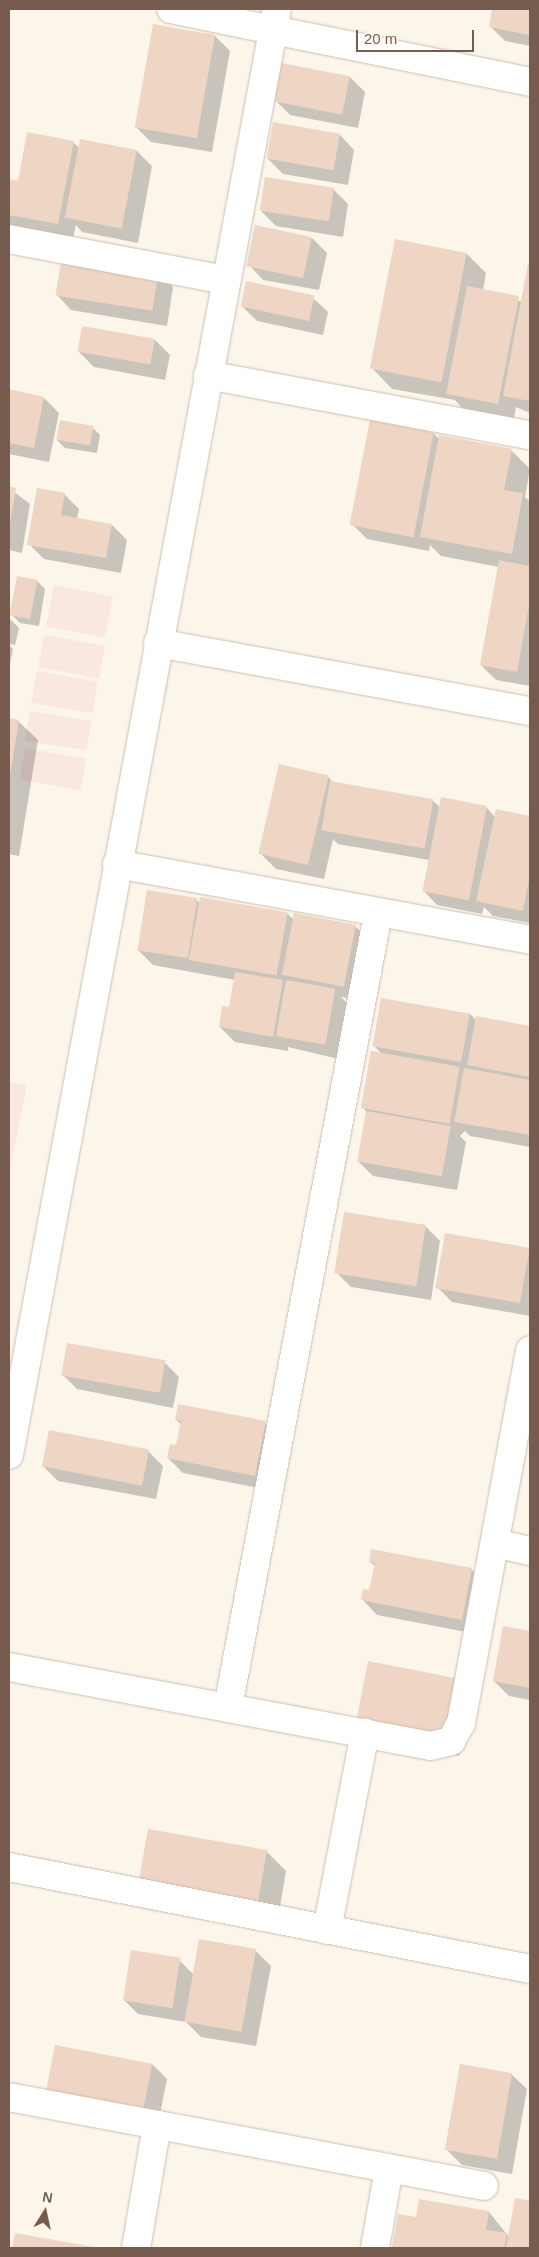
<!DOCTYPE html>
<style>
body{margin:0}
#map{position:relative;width:539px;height:2257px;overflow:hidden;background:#fbf5ea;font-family:Arial,sans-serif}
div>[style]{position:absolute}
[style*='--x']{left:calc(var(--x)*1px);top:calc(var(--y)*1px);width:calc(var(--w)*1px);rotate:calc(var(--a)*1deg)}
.commercial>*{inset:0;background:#fae7df;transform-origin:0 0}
.shadow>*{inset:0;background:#0003}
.building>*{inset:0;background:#efd5c3;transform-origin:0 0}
.roads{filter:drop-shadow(0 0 1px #cdbdb0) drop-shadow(0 0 1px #cdbdb0)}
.street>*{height:28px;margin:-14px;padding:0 14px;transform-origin:14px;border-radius:14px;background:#fff}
.secondary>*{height:28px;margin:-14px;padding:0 14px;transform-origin:14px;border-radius:14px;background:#fff}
span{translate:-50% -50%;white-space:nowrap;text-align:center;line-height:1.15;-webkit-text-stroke:5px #fef9f0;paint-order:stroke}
.frame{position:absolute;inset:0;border:10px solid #755c4f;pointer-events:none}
.north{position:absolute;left:20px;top:2187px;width:50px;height:50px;-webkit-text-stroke:4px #fef9f0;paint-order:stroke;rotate:10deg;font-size:14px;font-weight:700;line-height:20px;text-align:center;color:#755c4f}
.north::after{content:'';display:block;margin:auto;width:18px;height:22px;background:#755c4f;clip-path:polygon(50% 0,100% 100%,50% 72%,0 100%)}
.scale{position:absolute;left:356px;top:30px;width:118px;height:22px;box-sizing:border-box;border:2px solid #755c4f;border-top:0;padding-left:6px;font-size:15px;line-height:18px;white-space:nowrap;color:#755c4f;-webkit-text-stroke:4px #fef9f0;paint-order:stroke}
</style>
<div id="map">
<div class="commercial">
<div style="left:54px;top:585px;width:60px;height:42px;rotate:11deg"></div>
<div style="left:44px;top:635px;width:62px;height:33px;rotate:10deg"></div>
<div style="left:37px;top:671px;width:62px;height:32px;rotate:10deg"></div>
<div style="left:30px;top:711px;width:62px;height:30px;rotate:9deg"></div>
<div style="left:25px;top:748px;width:62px;height:32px;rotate:10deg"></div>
<div style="clip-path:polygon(9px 1082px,27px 1085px,9px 1174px)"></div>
</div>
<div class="shadow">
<div style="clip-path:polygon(494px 9px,530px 9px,530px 46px,505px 41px,490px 26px)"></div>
<div style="clip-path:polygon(215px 36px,230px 51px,212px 152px,151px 142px,136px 127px)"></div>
<div style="clip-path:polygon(350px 77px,365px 92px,358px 128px,290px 115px,275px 100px)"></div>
<div style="clip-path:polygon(340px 135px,354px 150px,348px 185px,283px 174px,268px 159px)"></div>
<div style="clip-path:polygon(73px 142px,80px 149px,137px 151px,152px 166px,138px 243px,82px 232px,76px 225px,73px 238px,9px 227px,9px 180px,19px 182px)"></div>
<div style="clip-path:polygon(333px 189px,348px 204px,343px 237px,276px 226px,261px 211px)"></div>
<div style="clip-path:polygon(312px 238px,327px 253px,319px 290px,263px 280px,249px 265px)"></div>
<div style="clip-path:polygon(467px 254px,486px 273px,483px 291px,522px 302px,530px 266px,530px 413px,516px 407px,514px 418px,463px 409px,455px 400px,392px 389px,373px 369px)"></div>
<div style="clip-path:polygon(159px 272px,173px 287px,167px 326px,71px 310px,57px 295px)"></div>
<div style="clip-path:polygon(313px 298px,328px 312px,323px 335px,257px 321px,242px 306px)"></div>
<div style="clip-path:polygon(155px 340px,170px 355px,165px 380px,94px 367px,79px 352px)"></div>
<div style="clip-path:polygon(9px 391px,44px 398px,59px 413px,49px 462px,9px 454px)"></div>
<div style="clip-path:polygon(92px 427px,100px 435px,97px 453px,65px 448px,57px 440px)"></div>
<div style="clip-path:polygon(433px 433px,440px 440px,511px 450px,530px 469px,525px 497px,530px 502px,530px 686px,496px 680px,481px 665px,499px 567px,441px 556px,430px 545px,429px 551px,367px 539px,352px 524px)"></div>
<div style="clip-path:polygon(9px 488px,30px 504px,22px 553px,9px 550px)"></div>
<div style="clip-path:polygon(64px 494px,79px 509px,77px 519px,112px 525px,127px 540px,121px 573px,44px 559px,29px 544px)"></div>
<div style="clip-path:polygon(37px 581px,45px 589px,39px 626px,20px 623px,12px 615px)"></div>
<div style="clip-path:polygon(9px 618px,19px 628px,15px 645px,9px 644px)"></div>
<div style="clip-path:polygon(9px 645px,13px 649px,9px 670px)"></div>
<div style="clip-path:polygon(9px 719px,18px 721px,38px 740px,19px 856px,9px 854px)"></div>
<div style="clip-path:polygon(328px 777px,334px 783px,432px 800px,440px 807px,486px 807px,495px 817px,496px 811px,530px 818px,530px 923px,493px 916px,484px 907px,482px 914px,437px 905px,423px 890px,429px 860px,338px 844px,333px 839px,324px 879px,276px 869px,261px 854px)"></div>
<div style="clip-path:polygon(196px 899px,200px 904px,288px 914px,294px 920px,355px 926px,370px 941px,358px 1000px,341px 997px,349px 1005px,339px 1059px,288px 1047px,288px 1051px,235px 1042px,220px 1027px,230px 1009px,235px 980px,153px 965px,138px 950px)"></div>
<div style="clip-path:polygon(382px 1000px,470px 1014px,477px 1021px,477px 1017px,530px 1027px,530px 1147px,470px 1136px,465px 1131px,460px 1136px,466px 1142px,457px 1190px,373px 1176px,358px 1161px,367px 1112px,362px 1107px,382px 1054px,374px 1046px)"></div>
<div style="clip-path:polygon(425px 1226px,440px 1241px,431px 1300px,351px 1287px,336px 1272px)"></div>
<div style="clip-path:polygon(446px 1235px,530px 1249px,530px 1316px,452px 1302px,437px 1287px)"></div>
<div style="clip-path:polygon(164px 1362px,179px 1377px,173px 1408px,77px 1389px,62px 1374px)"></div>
<div style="clip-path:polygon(176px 1420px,265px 1423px,280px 1438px,269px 1490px,183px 1473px,168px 1458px,177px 1447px,182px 1425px)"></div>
<div style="clip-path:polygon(148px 1451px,163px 1466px,156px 1499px,58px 1481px,43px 1466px)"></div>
<div style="clip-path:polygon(372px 1550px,472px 1570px,487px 1584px,477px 1634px,377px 1615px,363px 1600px,370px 1591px,376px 1567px,370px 1562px)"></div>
<div style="clip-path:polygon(504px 1628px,530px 1632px,530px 1700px,509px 1696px,494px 1681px)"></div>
<div style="clip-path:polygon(471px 1694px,459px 1756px,371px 1739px)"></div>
<div style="clip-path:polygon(266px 1851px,286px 1871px,276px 1930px,159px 1909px)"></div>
<div style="clip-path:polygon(200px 1941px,256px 1951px,271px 1966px,256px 2046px,201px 2037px,186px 2022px,138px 2014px,123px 1999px,179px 1960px,194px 1975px)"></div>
<div style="clip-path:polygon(56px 2046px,152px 2064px,167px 2079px,158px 2124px)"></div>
<div style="clip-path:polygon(461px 2066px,512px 2075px,527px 2089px,512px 2174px,462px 2165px,447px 2150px)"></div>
<div style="clip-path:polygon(516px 2200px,530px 2202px,530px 2248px,393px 2246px,417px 2219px,489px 2212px,509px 2237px)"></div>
<div style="clip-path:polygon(16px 2235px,93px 2248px,14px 2248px)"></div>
</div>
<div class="building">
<div style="clip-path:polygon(492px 9px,530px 9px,530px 35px,489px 27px)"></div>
<div style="left:153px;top:24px;width:63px;height:105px;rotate:10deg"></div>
<div style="left:281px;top:63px;width:70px;height:39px;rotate:11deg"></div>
<div style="left:273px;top:122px;width:68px;height:37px;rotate:10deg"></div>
<div style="clip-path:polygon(27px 132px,74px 141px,58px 224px,9px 215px,9px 179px,18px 181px)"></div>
<div style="left:80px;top:139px;width:58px;height:80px;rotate:11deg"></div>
<div style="left:265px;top:177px;width:70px;height:34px;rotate:9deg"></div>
<div style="left:255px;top:225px;width:58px;height:42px;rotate:12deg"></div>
<div style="left:395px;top:239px;width:73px;height:132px;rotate:11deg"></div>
<div style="left:62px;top:255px;width:98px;height:41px;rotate:9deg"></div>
<div style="clip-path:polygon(528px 264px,530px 264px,530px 401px,503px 396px)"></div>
<div style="left:246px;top:281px;width:70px;height:26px;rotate:12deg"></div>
<div style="left:467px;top:286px;width:53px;height:110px;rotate:11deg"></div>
<div style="left:82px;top:326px;width:74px;height:26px;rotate:10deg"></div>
<div style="clip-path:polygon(9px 389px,44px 397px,34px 448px,9px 443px)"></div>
<div style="left:60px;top:420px;width:34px;height:20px;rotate:10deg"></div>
<div style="left:370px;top:420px;width:65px;height:107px;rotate:11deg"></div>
<div style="clip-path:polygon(439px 435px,512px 449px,504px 490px,523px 493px,512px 554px,420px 537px)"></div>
<div style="clip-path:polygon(9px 486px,16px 488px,10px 524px,9px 523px)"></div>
<div style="clip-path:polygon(37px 488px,65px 493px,61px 515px,112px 524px,106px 558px,27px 545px)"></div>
<div style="clip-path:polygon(499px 560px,530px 566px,530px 600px,517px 672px,480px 665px)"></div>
<div style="left:17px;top:576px;width:21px;height:40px;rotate:11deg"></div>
<div style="clip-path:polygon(9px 718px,19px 720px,10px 776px,9px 776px)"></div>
<div style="left:279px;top:764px;width:51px;height:92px;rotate:13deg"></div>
<div style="left:330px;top:781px;width:105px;height:50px;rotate:10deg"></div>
<div style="left:441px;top:797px;width:47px;height:96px;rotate:11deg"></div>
<div style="clip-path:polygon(496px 809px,530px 816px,530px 874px,523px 911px,476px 901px)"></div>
<div style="left:147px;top:890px;width:51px;height:61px;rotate:9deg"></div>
<div style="left:200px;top:897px;width:89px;height:64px;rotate:10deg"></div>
<div style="left:294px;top:913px;width:63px;height:63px;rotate:11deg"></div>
<div style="clip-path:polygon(235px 972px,283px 980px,273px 1037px,219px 1027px,222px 1006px,229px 1007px)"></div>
<div style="left:286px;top:980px;width:50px;height:57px;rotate:10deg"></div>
<div style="left:381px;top:998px;width:90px;height:49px;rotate:10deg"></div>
<div style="clip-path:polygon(476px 1016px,530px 1026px,530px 1077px,467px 1065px)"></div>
<div style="left:371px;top:1051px;width:90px;height:58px;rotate:10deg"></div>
<div style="clip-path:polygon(464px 1068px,530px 1080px,530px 1135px,454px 1122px)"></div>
<div style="left:366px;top:1111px;width:86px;height:51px;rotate:10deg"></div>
<div style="left:344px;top:1212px;width:83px;height:62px;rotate:9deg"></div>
<div style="left:445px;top:1233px;width:86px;height:56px;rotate:10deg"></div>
<div style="left:67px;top:1343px;width:100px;height:33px;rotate:10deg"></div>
<div style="clip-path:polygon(178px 1404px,266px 1421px,255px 1476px,167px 1458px,170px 1444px,176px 1445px,181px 1421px,175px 1420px)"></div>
<div style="left:49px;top:1430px;width:102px;height:37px;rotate:11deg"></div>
<div style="clip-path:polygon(371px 1549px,472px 1568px,462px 1620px,361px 1600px,363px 1589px,369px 1590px,375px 1563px,369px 1562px)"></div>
<div style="clip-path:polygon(503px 1626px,530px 1631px,530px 1688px,493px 1681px)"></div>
<div style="left:368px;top:1661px;width:90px;height:65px;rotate:11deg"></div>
<div style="left:148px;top:1829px;width:121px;height:62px;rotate:10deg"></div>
<div style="left:199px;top:1939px;width:58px;height:84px;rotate:10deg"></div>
<div style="left:131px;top:1950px;width:50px;height:51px;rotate:9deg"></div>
<div style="left:55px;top:2045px;width:99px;height:49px;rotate:11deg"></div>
<div style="left:460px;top:2064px;width:53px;height:87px;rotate:10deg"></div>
<div style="clip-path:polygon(515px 2198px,530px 2201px,530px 2248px,506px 2248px)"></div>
<div style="clip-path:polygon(419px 2199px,489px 2211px,486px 2230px,507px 2233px,504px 2248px,392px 2247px,398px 2214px,416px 2217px)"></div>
<div style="clip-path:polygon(15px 2233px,94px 2247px,94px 2248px,12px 2248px)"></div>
</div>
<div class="roads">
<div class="street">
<div style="--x:277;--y:9;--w:21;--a:101"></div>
<div style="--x:273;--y:30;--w:262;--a:11.4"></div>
<div style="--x:9;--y:239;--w:221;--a:10.7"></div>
<div style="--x:208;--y:375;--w:328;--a:10.6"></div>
<div style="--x:158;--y:643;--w:378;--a:10.4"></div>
<div style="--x:117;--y:864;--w:420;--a:10.4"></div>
<div style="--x:495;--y:1543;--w:36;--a:13"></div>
<div style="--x:9;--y:1667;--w:428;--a:10.6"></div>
<div style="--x:430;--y:1746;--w:22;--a:-13"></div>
<div style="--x:451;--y:1741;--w:21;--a:-61"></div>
<div style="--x:461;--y:1723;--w:379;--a:-79.5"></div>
<div style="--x:228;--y:1707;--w:807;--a:-79.29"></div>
<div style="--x:9;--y:1867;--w:531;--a:11.08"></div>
<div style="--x:327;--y:1930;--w:201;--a:-79.1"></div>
<div style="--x:9;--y:2097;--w:483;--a:10.6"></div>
<div style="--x:136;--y:2248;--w:125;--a:-80.3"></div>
<div style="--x:375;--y:2248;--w:80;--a:-80"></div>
</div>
<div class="secondary">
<div style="--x:9;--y:1455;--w:1449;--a:-79.5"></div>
<div style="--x:273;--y:30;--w:104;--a:-168.4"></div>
</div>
</div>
<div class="frame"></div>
<div class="north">N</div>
<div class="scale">20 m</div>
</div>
